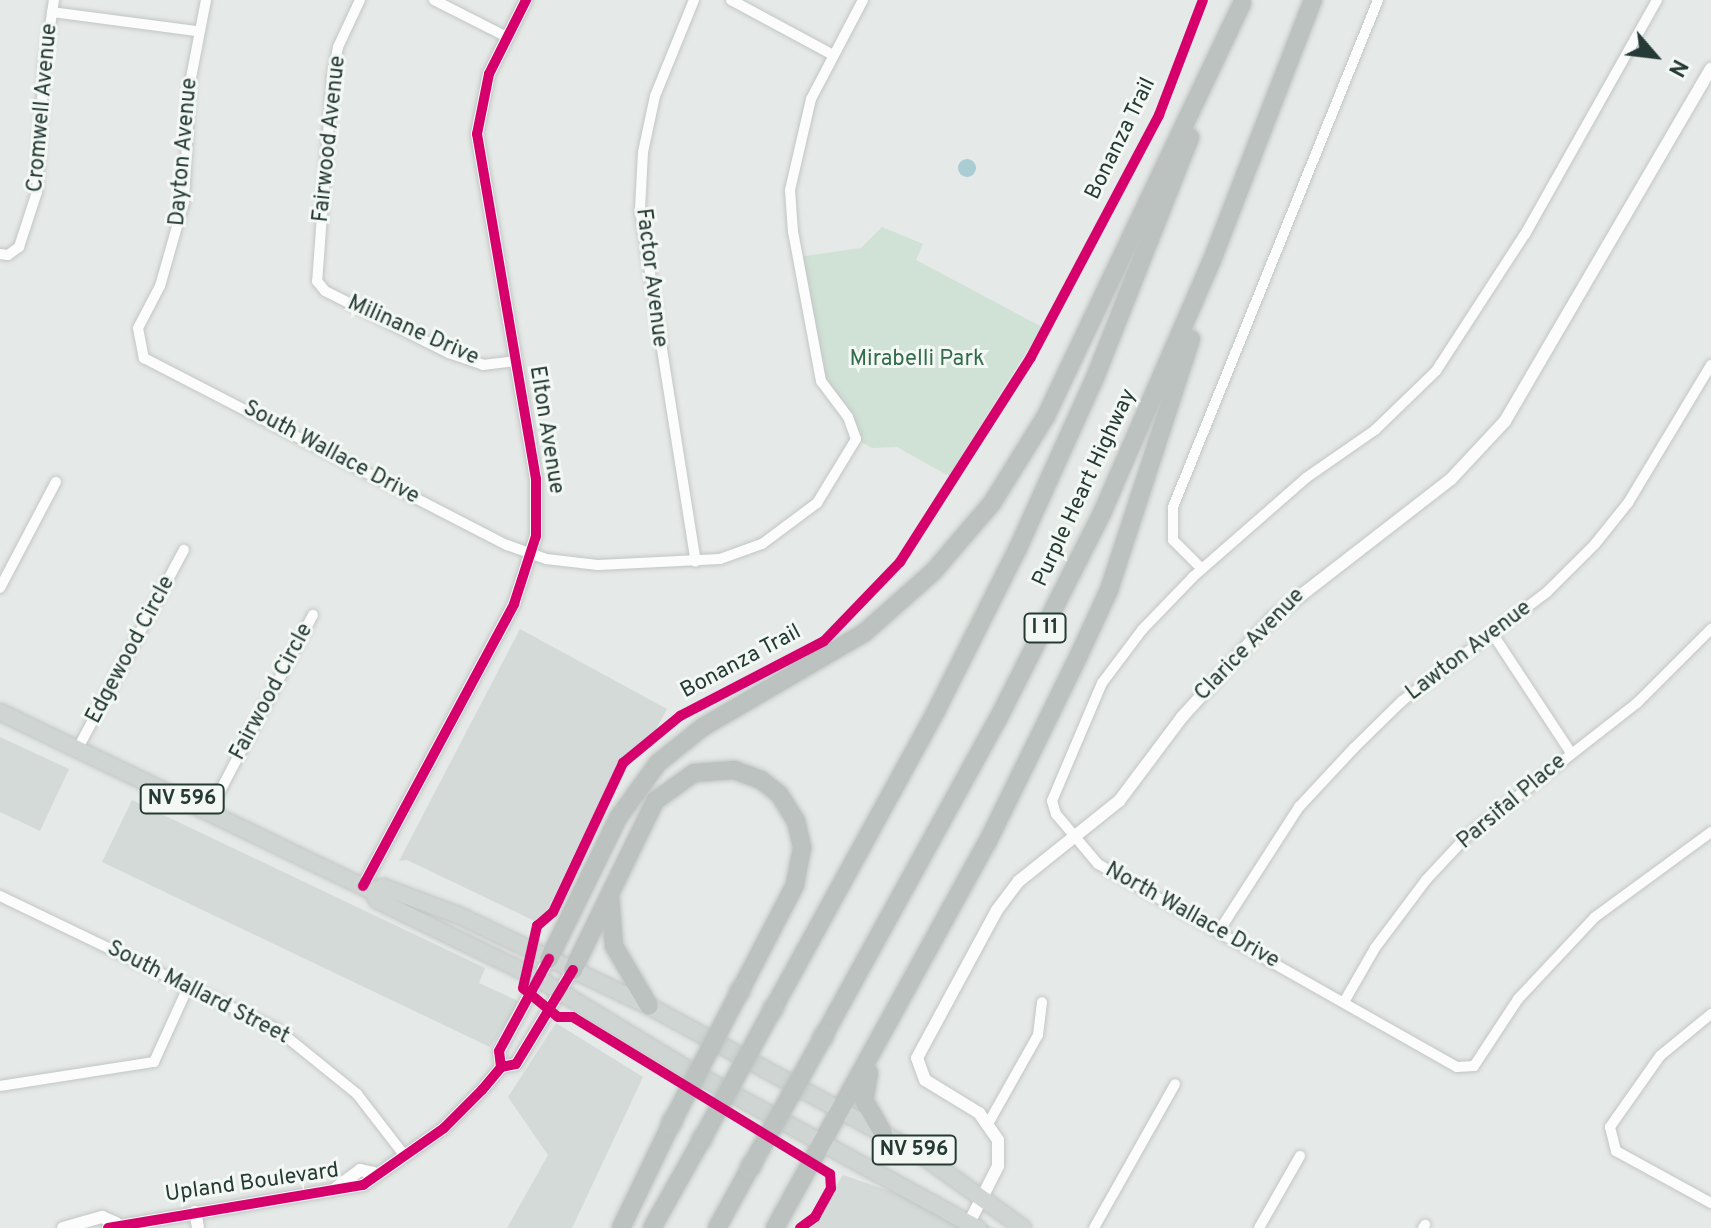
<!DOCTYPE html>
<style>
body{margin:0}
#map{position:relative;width:1711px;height:1228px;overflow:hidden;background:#e5e9e7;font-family:Overpass,sans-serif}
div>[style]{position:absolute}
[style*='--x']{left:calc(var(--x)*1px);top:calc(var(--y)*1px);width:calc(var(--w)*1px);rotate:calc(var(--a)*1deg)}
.built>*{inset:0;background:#d3dad7}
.green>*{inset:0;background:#d0e1d5}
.water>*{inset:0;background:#aaccd3}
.round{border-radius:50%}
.roads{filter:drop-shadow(0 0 2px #c2c6c4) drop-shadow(0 0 2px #c2c6c4)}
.minor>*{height:10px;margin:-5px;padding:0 5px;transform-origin:5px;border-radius:5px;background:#fbfcfb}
.tertiary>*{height:12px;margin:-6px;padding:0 6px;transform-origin:6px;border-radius:6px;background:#fbfcfb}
.primary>*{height:16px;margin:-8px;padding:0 8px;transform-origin:8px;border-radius:8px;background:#ced5d3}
.motorway>*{height:18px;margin:-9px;padding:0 9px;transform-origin:9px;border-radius:9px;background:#bbc2c0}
.bridges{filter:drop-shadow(0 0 2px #bdc4c2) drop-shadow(0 0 2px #bdc4c2)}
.motorway-bridge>*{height:18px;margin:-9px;padding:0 9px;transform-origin:9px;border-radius:9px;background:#bbc2c0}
.cycleway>*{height:10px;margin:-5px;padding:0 5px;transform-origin:5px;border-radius:5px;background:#d6006c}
span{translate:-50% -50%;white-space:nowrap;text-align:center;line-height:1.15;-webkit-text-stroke:6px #f3f8f5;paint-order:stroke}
.shield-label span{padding:2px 6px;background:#f3f8f5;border:2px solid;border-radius:6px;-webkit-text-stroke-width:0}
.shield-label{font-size:20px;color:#253a35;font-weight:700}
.street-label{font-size:22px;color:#253a35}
.park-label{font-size:22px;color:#336c4b}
.north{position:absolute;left:1615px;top:16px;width:80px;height:80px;-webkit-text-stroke:6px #f3f8f5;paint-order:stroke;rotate:118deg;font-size:22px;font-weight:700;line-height:32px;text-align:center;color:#253a35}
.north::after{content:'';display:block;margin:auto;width:28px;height:36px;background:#253a35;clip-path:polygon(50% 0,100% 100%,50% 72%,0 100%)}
</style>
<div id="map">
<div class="built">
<div style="clip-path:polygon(520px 629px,667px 709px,652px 737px,618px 762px,541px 924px,407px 860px,399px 861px)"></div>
<div style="clip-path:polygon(0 737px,69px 769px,40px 831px,0 812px)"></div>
<div style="clip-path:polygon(132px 800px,485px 968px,479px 983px,518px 1001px,511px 1016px,490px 1047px,102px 862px)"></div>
<div style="clip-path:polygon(556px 1023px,643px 1077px,572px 1228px,507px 1228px,548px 1155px,508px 1097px)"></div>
<div style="clip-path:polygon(843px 1175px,997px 1228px,811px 1228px)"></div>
</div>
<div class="green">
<div style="clip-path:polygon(882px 227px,923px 244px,916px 260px,1042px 327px,949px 476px,897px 447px,872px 448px,856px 439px,821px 381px,798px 257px,861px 248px)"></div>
</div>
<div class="water">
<div class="round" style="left:958px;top:159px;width:18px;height:18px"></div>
</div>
<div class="roads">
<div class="minor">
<div style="--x:206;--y:0;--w:85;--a:100.9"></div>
<div style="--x:190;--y:83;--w:119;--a:92.9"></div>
<div style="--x:184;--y:202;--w:87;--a:105.9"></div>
<div style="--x:160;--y:286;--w:47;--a:117.6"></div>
<div style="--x:138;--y:328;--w:31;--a:79"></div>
<div style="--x:144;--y:358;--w:408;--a:27.3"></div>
<div style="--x:507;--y:545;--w:41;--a:19.7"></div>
<div style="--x:546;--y:559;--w:52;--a:6.6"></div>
<div style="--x:598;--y:565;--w:122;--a:-2.8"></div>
<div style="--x:720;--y:559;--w:45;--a:-19.7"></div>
<div style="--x:762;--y:544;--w:69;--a:-36.7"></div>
<div style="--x:817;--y:503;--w:75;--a:-58.6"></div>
<div style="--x:856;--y:439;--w:23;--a:-110"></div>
<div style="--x:848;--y:417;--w:45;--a:-126.9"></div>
<div style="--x:821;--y:381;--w:152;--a:-100.6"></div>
<div style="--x:793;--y:232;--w:42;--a:-94.1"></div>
<div style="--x:790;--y:190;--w:93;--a:-77"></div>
<div style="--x:811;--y:99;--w:112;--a:-62.3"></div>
<div style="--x:360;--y:0;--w:52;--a:115.1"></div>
<div style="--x:338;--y:47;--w:33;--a:101"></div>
<div style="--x:332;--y:79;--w:203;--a:94.2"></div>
<div style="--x:317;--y:281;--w:13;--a:51"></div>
<div style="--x:325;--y:291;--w:139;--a:26.6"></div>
<div style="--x:449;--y:353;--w:36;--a:19"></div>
<div style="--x:483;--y:365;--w:32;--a:-7"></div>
<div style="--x:434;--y:0;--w:82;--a:26.9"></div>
<div style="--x:694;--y:0;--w:104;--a:112.1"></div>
<div style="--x:655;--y:96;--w:57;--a:102.1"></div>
<div style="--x:643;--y:152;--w:58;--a:93"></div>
<div style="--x:640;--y:210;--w:356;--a:81"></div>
<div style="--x:731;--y:0;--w:116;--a:28.3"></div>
<div style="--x:1657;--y:0;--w:269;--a:119.4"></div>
<div style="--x:1525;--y:234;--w:163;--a:123"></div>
<div style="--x:1436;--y:371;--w:85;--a:136"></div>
<div style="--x:1375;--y:430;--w:84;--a:145.2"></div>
<div style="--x:1306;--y:478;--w:150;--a:138.8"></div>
<div style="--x:1193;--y:577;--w:74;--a:133.9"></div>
<div style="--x:1142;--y:630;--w:66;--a:127"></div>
<div style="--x:1102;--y:683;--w:128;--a:113"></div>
<div style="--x:1052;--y:801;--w:14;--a:73"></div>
<div style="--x:1056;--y:814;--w:65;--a:50"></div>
<div style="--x:1098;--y:864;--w:412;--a:29.5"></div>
<div style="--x:1457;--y:1067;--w:17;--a:-3"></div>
<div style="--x:1474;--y:1066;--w:80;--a:-56.7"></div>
<div style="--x:1518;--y:999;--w:112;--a:-46.8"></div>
<div style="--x:1595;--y:917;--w:144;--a:-36.2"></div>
<div style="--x:52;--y:12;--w:146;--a:7.5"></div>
<div style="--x:0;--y:254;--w:8;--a:7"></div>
<div style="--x:8;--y:255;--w:14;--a:-36"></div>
<div style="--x:19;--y:247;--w:58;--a:-71.9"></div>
<div style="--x:37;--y:192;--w:126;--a:-86.8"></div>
<div style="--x:44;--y:66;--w:67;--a:-81.4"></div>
<div style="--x:1202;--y:569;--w:41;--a:-135"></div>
<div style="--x:1173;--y:540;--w:33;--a:-90"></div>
<div style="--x:1173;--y:507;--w:547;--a:-67.98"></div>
<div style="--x:0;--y:588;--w:120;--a:-62.2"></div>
<div style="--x:1492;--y:633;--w:144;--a:56.6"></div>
<div style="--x:77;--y:750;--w:227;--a:-61.9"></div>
<div style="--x:209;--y:812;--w:223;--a:-62.2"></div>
<div style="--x:0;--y:896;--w:309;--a:25.7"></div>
<div style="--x:278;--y:1030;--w:102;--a:39"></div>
<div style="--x:357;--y:1094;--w:78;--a:52.3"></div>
<div style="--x:1219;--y:931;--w:148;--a:-57.2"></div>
<div style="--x:1299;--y:807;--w:81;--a:-47"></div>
<div style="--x:1354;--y:748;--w:67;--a:-44.4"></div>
<div style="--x:1402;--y:701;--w:181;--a:-36.9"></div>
<div style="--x:1547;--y:592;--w:68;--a:-45"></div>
<div style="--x:1595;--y:544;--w:53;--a:-51.2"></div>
<div style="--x:1628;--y:503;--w:161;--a:-59"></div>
<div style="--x:1344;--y:1002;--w:62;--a:-60.1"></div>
<div style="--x:1375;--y:948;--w:85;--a:-53.1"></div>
<div style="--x:1426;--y:880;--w:62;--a:-47"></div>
<div style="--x:1468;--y:835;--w:214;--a:-38"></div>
<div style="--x:1637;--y:703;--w:105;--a:-45"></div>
<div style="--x:1711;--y:1014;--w:66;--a:140.5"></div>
<div style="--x:1660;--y:1056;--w:87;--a:125.2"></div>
<div style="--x:1610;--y:1127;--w:25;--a:76"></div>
<div style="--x:1616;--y:1151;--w:108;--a:28.7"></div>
<div style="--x:0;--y:1086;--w:156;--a:-8.9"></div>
<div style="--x:154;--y:1062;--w:82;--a:-65.6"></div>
<div style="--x:989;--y:1122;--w:100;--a:-60.6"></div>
<div style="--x:1038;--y:1035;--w:33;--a:-83"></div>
<div style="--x:1094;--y:1228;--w:165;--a:-60.6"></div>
<div style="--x:1259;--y:1228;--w:83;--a:-60.3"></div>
<div style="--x:1423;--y:1228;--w:4;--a:-56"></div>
</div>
<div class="tertiary">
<div style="--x:363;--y:886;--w:320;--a:-61.8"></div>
<div style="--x:514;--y:604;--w:71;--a:-72.1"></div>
<div style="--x:536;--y:536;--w:57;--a:-90"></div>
<div style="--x:536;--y:479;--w:350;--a:-99.7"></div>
<div style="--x:477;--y:134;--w:61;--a:-78.7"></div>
<div style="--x:489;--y:74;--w:83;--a:-63.4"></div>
<div style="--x:501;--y:1067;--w:15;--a:-11"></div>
<div style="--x:516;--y:1064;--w:110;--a:-58.8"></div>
<div style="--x:337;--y:1187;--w:29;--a:-36"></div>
<div style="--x:360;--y:1170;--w:14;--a:12"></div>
<div style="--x:195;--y:1212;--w:16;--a:79"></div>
<div style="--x:969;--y:1223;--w:64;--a:-63"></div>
<div style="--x:998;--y:1166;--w:26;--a:-90"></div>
<div style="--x:998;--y:1140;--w:33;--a:-125"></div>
<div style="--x:979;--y:1113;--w:63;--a:-148.6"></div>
<div style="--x:925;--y:1080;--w:23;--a:-110"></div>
<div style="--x:917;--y:1058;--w:168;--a:-61.6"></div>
<div style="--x:997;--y:910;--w:36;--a:-53"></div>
<div style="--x:1019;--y:881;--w:128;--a:-38.7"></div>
<div style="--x:1119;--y:801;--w:105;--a:-53.1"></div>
<div style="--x:1182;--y:717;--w:135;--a:-47.7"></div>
<div style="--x:1273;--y:617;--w:225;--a:-37.8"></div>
<div style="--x:1451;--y:479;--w:79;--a:-47"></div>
<div style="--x:1505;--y:421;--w:408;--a:-59.7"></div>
<div style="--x:63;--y:1228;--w:41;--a:-15.8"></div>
<div style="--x:102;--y:1217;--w:15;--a:23"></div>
<div style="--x:108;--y:1228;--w:259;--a:-9.6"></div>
<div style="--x:363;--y:1185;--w:99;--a:-35.1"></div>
<div style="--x:444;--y:1128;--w:54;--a:-45"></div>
<div style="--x:482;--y:1090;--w:30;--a:-50"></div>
<div style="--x:501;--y:1067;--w:16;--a:-97"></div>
<div style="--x:499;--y:1051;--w:105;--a:-61.5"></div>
</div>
<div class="primary">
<div style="--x:0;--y:712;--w:413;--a:25.7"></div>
<div style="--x:372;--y:891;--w:10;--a:61"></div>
<div style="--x:377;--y:900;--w:180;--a:26"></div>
<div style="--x:539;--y:979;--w:173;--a:31.3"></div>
<div style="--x:687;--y:1069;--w:332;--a:28.7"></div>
<div style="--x:372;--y:891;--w:12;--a:-20"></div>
<div style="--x:383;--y:887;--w:80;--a:20.5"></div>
<div style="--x:458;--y:915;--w:212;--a:25.5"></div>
<div style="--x:649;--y:1006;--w:307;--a:28.6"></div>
<div style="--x:919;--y:1153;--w:128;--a:35.8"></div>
</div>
<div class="motorway">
<div style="--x:610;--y:896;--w:50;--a:85.4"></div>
<div style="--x:614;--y:946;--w:69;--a:59.7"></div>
<div style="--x:549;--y:959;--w:157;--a:-63.9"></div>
<div style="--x:618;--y:818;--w:68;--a:-54"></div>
<div style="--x:658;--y:763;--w:58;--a:-38.7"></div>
<div style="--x:703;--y:727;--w:186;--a:-30.3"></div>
<div style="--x:864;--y:633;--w:92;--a:-41.5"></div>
<div style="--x:933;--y:572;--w:91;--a:-49.5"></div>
<div style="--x:992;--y:503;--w:102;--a:-58.2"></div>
<div style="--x:1046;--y:416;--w:457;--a:-64.6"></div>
<div style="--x:573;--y:970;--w:188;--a:-64.1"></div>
<div style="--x:655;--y:801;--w:48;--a:-35.7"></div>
<div style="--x:694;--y:773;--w:40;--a:-4.3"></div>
<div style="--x:734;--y:770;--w:29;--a:20"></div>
<div style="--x:761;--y:780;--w:23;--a:38"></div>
<div style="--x:779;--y:794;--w:32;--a:58"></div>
<div style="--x:796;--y:821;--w:28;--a:77"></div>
<div style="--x:802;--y:848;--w:38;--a:101"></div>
<div style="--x:795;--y:885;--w:119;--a:117.4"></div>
<div style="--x:773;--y:1009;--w:340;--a:-61.3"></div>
<div style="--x:936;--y:711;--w:182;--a:-63.3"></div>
<div style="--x:1018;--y:548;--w:184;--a:-65.7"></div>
<div style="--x:1094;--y:380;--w:261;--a:-68.4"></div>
<div style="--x:823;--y:1037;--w:365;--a:-61.2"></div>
<div style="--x:999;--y:717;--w:229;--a:-63.2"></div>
<div style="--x:1102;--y:513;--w:276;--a:-66.5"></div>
<div style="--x:1212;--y:260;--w:279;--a:-68.8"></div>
<div style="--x:869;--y:1073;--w:27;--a:100"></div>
<div style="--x:864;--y:1100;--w:38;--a:60"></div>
<div style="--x:621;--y:1228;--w:118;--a:-64.3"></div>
<div style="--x:652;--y:1228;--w:102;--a:-60.7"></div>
<div style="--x:717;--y:1228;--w:71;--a:-61.3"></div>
<div style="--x:775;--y:1228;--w:440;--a:-61.2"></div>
<div style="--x:987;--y:843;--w:209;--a:-63.9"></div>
<div style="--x:1079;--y:655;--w:72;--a:-65.2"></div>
<div style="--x:1109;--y:590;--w:264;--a:-71.9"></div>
</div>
</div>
<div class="bridges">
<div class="motorway-bridge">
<div style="--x:672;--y:1122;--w:148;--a:-62.6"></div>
<div style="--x:702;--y:1139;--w:148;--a:-61.4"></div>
<div style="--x:751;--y:1166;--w:148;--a:-60.8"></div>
</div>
</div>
<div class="cycleway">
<div style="--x:363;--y:886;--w:320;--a:-61.8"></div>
<div style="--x:514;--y:604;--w:71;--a:-72.1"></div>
<div style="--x:536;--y:536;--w:57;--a:-90"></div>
<div style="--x:536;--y:479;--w:350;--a:-99.7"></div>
<div style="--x:477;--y:134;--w:61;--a:-78.7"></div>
<div style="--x:489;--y:74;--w:83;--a:-63.4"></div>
<div style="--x:501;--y:1067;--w:15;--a:-11"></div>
<div style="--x:516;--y:1064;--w:110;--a:-58.8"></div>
<div style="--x:108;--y:1228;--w:259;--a:-9.6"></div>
<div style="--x:363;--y:1185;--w:99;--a:-35.1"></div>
<div style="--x:444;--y:1128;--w:54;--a:-45"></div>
<div style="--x:482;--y:1090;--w:30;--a:-50"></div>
<div style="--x:501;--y:1067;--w:16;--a:-97"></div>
<div style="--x:499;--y:1051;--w:105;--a:-61.5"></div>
<div style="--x:800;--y:1228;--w:19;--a:-36"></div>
<div style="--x:815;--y:1217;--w:33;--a:-61"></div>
<div style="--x:831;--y:1188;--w:14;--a:-94"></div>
<div style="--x:830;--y:1174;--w:301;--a:-148.6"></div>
<div style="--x:573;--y:1017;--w:15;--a:180"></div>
<div style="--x:558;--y:1017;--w:45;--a:-140.4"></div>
<div style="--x:523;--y:988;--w:64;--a:-77.3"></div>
<div style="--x:537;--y:926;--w:21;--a:-41"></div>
<div style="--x:553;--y:912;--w:165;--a:-64.8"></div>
<div style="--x:623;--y:763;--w:74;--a:-39.5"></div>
<div style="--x:680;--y:716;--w:162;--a:-27.5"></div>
<div style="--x:824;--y:641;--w:110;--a:-46.1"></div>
<div style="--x:900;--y:562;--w:243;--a:-57.4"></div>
<div style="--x:1031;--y:357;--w:274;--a:-62.1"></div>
<div style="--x:1159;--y:115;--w:123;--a:-69.1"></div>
</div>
<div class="shield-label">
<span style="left:1045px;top:628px">I 11</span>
<span style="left:182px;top:799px">NV 596</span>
<span style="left:914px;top:1150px">NV 596</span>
</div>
<div class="street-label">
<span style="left:43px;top:108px;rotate:-85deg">Cromwell Avenue</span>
<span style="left:330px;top:139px;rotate:-84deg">Fairwood Avenue</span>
<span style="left:1121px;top:139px;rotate:-64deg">Bonanza Trail</span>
<span style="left:184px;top:152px;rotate:-85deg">Dayton Avenue</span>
<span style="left:651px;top:278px;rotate:83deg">Factor Avenue</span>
<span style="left:413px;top:331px;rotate:24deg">Milinane Drive</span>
<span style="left:546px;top:430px;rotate:81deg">Elton Avenue</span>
<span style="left:331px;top:453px;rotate:28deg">South Wallace Drive</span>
<span style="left:1085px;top:488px;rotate:-65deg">Purple Heart Highway</span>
<span style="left:1250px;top:645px;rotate:-46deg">Clarice Avenue</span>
<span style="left:131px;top:650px;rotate:-62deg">Edgewood Circle</span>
<span style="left:1469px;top:651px;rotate:-37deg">Lawton Avenue</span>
<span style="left:741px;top:662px;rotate:-28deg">Bonanza Trail</span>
<span style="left:272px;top:692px;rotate:-62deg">Fairwood Circle</span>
<span style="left:1512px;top:802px;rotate:-40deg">Parsifal Place</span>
<span style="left:1192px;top:916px;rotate:29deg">North Wallace Drive</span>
<span style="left:198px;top:993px;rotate:27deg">South Mallard Street</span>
<span style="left:252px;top:1183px;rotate:-8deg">Upland Boulevard</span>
</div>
<div class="park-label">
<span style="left:917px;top:360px">Mirabelli Park</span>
</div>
<div class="north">N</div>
</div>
